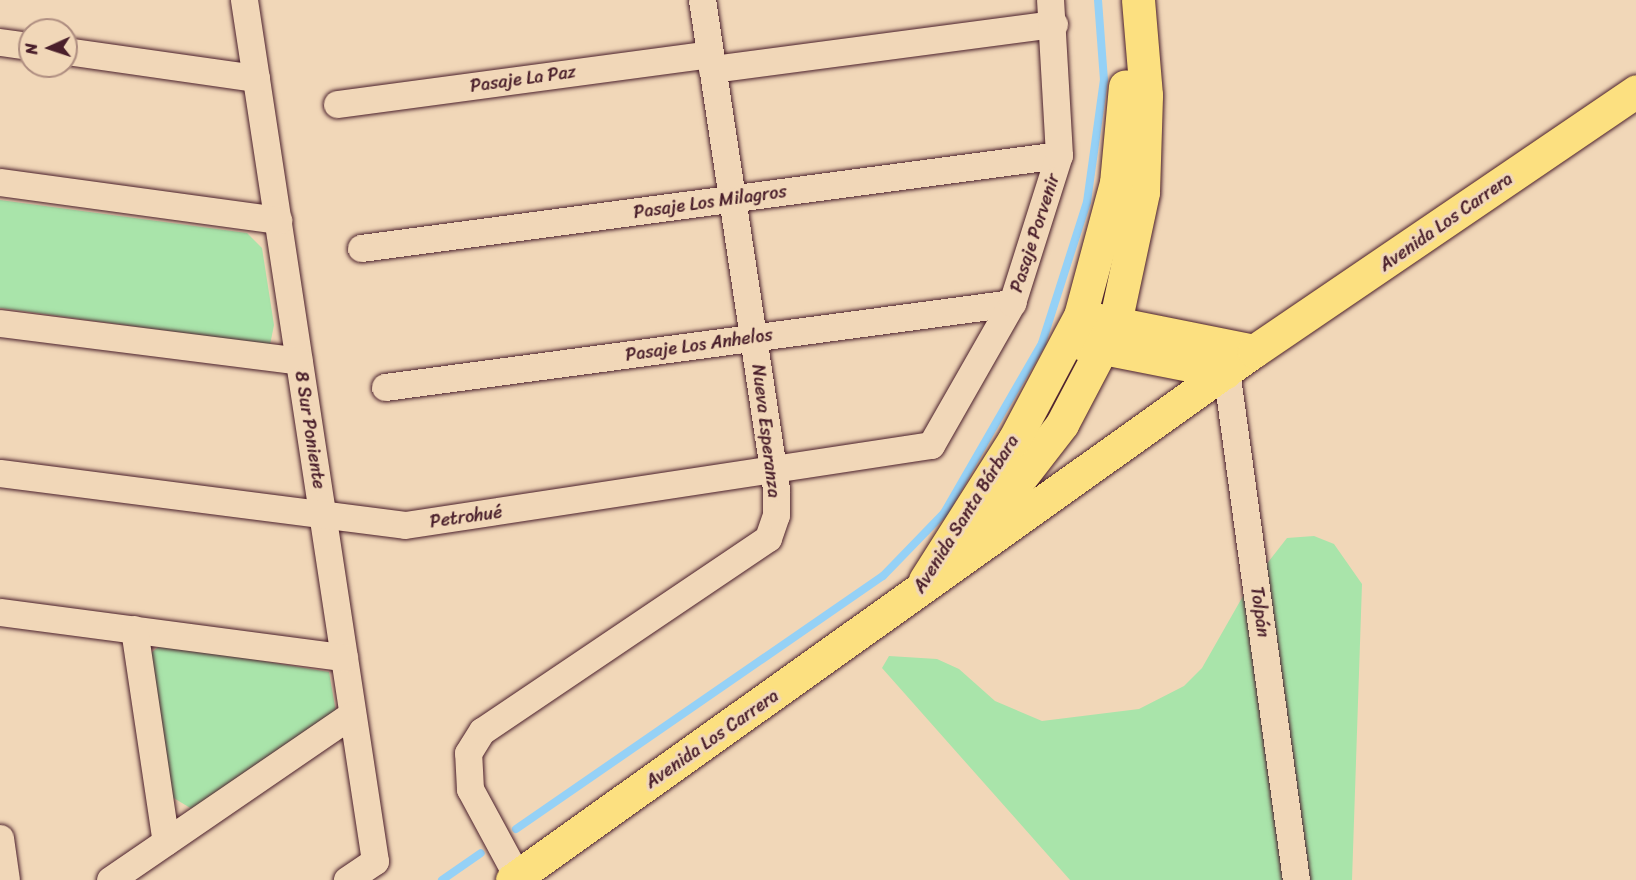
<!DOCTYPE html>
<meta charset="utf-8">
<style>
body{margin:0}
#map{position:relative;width:1636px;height:880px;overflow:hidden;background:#f1d7b8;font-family:Sriracha,sans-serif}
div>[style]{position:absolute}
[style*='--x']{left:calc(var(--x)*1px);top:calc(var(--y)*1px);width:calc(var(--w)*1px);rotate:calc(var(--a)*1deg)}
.green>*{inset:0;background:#a9e4aa}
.stream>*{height:8px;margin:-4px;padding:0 4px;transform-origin:4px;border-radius:4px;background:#95d1f6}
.roads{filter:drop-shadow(0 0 2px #4a1f2b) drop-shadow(0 0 2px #4a1f2b)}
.minor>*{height:27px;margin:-13.5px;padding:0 13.5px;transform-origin:13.5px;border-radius:13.5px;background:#f1d7b8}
.major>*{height:33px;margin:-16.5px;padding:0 16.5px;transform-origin:16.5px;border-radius:16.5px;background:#fce080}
span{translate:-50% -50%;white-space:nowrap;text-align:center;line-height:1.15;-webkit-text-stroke:6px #f1d7b8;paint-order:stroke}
.street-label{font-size:18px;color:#4a1f2b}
.north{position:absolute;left:18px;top:18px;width:60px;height:60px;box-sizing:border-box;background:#f1d7b8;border:2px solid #ae8d80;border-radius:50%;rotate:267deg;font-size:16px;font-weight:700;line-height:24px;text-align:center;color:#4a1f2b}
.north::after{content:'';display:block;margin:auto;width:21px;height:27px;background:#4a1f2b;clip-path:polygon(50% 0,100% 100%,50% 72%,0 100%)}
</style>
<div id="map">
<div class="green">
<div style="clip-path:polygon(0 200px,247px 233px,262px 248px,274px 325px,270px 345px,0 308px)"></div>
<div style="clip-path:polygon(1314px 536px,1334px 544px,1362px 584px,1352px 880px,1070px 880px,882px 668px,889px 656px,937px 659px,959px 669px,995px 701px,1042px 721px,1139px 709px,1184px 686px,1202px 668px,1247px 589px,1287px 538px)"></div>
<div style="clip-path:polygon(162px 644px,329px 672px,336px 712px,192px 809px,172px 797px,151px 653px)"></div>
</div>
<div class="stream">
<div style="--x:516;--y:829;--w:446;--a:-34.6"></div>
<div style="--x:883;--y:576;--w:88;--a:-45.9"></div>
<div style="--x:944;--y:513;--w:196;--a:-60"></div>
<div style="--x:1042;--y:343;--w:148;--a:-72.3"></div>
<div style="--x:1087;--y:202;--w:123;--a:-82.1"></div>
<div style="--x:1104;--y:80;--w:80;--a:-94.3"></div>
<div style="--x:442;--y:880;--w:47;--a:-34.7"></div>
</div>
<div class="roads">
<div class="minor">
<div style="--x:244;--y:0;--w:871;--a:81.35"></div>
<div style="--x:375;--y:861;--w:34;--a:146"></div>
<div style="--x:0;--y:42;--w:30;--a:8"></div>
<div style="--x:66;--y:51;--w:192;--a:8.1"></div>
<div style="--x:712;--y:69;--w:345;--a:-7.5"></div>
<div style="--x:337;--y:104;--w:376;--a:-7.6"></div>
<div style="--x:0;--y:182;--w:281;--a:7.8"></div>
<div style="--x:361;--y:248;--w:704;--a:-7.59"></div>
<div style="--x:0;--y:323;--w:301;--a:7.2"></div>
<div style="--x:1224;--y:355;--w:530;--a:82.19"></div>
<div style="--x:385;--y:387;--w:633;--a:-7.63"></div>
<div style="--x:0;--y:473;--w:408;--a:7.3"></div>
<div style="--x:405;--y:525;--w:532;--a:-8.65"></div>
<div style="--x:931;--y:445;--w:163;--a:-60.3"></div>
<div style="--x:1012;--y:303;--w:155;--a:-72.4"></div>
<div style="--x:1059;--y:155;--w:155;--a:-93.3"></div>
<div style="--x:0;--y:612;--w:347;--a:7.5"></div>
<div style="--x:134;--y:629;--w:215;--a:81.5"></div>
<div style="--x:0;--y:838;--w:42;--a:81.9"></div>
<div style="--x:517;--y:876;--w:99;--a:-118.4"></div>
<div style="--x:470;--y:789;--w:36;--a:-93"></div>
<div style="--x:468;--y:753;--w:26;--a:-58"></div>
<div style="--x:482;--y:731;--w:345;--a:-34"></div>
<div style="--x:768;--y:538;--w:24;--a:-71"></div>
<div style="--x:776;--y:515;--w:26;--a:-90"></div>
<div style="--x:776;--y:489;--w:495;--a:-98.6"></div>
<div style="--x:110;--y:880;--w:293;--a:-34.4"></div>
</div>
<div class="major">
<div style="--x:1094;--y:319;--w:163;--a:11.3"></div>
<div style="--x:1083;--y:344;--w:145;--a:11.2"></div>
<div style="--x:974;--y:538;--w:144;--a:-52.3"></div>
<div style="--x:1062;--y:424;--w:114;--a:-62.3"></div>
<div style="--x:1115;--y:323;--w:134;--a:-77.9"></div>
<div style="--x:1143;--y:192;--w:97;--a:-88.2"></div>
<div style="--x:1146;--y:95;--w:95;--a:-94.8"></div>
<div style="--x:925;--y:580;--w:166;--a:-57.6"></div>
<div style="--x:1014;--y:440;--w:140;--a:-62"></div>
<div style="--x:1080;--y:316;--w:138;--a:-74.9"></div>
<div style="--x:1116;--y:183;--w:97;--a:-84.7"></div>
<div style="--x:512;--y:880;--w:911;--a:-35.49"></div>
<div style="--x:1254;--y:351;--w:462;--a:-34.2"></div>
</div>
</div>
<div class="street-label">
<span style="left:523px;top:79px;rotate:-8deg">Pasaje La Paz</span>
<span style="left:710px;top:202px;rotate:-8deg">Pasaje Los Milagros</span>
<span style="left:1446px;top:222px;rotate:-35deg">Avenida Los Carrera</span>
<span style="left:1035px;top:233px;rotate:-72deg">Pasaje Porvenir</span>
<span style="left:699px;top:345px;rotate:-8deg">Pasaje Los Anhelos</span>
<span style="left:310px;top:430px;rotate:81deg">8 Sur Poniente</span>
<span style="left:766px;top:431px;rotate:83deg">Nueva Esperanza</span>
<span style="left:966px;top:514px;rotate:-58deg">Avenida Santa Bárbara</span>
<span style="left:466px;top:517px;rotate:-8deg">Petrohué</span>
<span style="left:1260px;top:612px;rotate:82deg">Tolpán</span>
<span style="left:712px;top:739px;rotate:-35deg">Avenida Los Carrera</span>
</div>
<div class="north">N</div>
</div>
